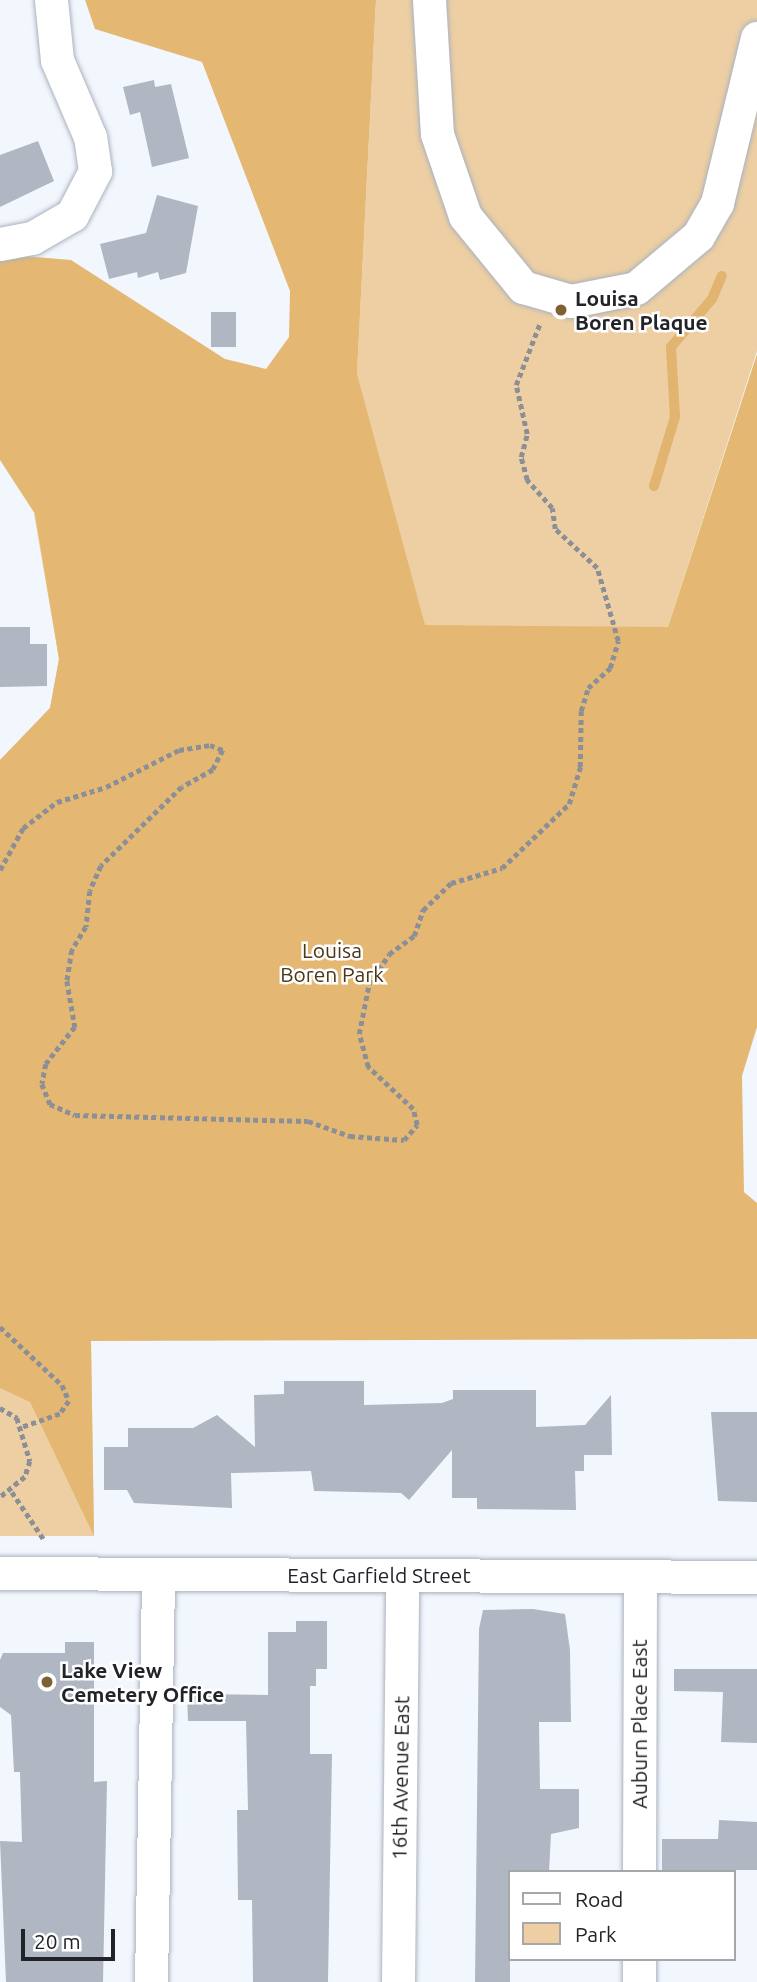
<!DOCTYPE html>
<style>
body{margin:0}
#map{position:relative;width:757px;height:1982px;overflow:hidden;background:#f2f7fe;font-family:Ubuntu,sans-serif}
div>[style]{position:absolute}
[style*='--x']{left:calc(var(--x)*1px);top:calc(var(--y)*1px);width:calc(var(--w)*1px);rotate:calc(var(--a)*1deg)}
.green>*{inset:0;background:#edcfa3}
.forest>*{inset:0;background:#e4b873}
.stream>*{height:10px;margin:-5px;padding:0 5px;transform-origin:5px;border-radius:5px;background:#e1b470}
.building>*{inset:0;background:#b0b6c2;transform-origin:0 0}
.path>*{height:4.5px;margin-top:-2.25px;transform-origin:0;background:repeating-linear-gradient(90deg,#8c9096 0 5px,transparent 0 8.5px)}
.roads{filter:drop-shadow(0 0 2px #acb2be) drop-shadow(0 0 2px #acb2be)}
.minor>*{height:33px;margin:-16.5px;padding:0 16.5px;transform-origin:16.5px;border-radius:16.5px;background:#fff}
.dots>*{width:19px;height:19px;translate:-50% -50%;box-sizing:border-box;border:4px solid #fff;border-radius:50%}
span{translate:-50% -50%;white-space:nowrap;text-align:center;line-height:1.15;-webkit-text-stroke:5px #fff;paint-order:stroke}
.poi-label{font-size:21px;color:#212328;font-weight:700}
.left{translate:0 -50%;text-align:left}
.park-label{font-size:21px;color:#4a3719}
.street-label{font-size:21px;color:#212328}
.legend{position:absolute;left:508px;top:1870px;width:228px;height:91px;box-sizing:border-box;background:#fff;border:2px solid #a6a7a9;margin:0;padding:9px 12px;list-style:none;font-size:21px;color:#212328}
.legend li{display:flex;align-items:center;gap:14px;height:35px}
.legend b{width:35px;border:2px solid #a6a7a9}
.scale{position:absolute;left:21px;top:1929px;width:94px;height:32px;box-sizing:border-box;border:4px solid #212328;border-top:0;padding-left:9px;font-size:21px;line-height:24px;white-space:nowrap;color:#212328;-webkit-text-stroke:5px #fff;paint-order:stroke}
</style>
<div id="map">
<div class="green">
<div style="clip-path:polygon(376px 0,757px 0,757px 351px,668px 627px,91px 1341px,94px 1536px,0 1536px,0 760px,50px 708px,59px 659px,34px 514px,357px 374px)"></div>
</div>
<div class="forest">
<div style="clip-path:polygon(85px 0,376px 0,357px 374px,425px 625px,668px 627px,757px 354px,757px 1027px,742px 1076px,744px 1192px,757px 1203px,757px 1339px,91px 1341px,94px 1536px,30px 1402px,0 1388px,0 760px,50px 708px,59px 659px,35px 514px,0 460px,0 254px,71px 260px,225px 359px,266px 369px,289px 337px,290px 291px,202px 62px,95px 29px)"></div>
</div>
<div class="stream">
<div style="--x:654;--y:486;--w:72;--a:-73.1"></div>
<div style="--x:675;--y:417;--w:70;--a:-93.3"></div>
<div style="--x:671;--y:347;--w:63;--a:-49.5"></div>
<div style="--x:712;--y:299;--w:25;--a:-67"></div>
</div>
<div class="building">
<div style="clip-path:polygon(154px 80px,155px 87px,171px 84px,189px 158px,152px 167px,140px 112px,130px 115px,123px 87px)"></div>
<div style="clip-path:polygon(38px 141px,54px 181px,0 207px,0 155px)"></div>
<div style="clip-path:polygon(157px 195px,198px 206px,186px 273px,160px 280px,158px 272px,138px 278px,137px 272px,109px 279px,100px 244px,146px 233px)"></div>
<div style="left:211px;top:312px;width:25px;height:35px"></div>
<div style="clip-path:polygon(0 627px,30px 627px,30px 644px,47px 644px,47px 686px,0 687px)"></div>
<div style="clip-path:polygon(284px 1381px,364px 1381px,364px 1405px,442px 1403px,453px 1399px,453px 1390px,536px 1390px,536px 1427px,585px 1425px,611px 1395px,612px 1455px,584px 1455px,584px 1471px,575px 1471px,576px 1510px,477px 1509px,477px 1498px,452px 1498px,452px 1450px,409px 1500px,401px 1493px,314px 1491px,311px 1471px,231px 1473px,232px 1508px,134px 1503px,127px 1490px,104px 1490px,104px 1447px,128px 1447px,128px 1428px,193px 1428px,217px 1415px,255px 1447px,254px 1395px,284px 1394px)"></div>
<div style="clip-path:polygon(711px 1412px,757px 1412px,757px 1502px,718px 1501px)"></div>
<div style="clip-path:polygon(533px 1609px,565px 1614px,570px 1650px,571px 1722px,539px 1722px,540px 1789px,579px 1789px,579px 1828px,551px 1834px,549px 1872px,510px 1872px,510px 1982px,475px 1982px,479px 1629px,483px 1610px)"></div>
<div style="clip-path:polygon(296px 1621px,327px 1621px,327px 1669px,316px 1669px,316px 1686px,310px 1686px,310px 1754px,332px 1754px,328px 1982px,253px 1982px,252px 1900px,238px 1900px,237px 1810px,248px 1810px,246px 1721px,188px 1721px,187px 1694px,268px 1695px,268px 1632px,296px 1632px)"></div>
<div style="clip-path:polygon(65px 1642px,94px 1642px,94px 1782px,107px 1781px,103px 1982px,6px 1982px,0 1841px,22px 1842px,20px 1772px,14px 1772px,11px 1715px,0 1707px,0 1660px,3px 1653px,65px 1653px)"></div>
<div style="clip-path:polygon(674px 1669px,757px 1669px,757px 1743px,721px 1742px,723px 1692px,674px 1691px)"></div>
<div style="clip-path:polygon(719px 1820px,757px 1822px,757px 1870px,662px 1870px,662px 1839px,718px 1839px)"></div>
</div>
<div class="path">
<div style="--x:0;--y:870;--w:48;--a:-61.3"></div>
<div style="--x:23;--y:828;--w:43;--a:-37.4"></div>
<div style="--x:57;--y:802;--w:51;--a:-17"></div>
<div style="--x:106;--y:787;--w:82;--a:-26.9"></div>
<div style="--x:179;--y:750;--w:31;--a:-9"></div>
<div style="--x:210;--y:745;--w:14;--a:21"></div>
<div style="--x:223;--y:750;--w:22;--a:117"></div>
<div style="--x:213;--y:770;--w:35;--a:151"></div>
<div style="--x:182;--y:787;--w:113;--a:135.7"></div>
<div style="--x:101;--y:866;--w:27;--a:114"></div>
<div style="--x:90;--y:891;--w:36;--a:96"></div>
<div style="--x:86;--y:927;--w:27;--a:121"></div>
<div style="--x:72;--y:950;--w:31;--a:99"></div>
<div style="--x:67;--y:981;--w:47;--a:80.1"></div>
<div style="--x:75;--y:1027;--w:47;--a:128.1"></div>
<div style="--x:46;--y:1064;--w:20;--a:101"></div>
<div style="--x:42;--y:1084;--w:22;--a:68"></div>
<div style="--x:50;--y:1104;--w:27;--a:24"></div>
<div style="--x:75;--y:1115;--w:233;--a:1.5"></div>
<div style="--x:308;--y:1121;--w:45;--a:19.7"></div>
<div style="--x:350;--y:1136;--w:54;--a:4.2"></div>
<div style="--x:404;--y:1140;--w:20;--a:-49"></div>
<div style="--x:417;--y:1125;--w:16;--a:-104"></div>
<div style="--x:413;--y:1109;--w:62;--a:-137"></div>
<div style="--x:368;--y:1067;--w:34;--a:-105"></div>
<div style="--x:359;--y:1034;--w:51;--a:-78.7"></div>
<div style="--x:369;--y:984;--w:36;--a:-56"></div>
<div style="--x:389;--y:954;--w:31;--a:-36"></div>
<div style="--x:414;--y:936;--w:28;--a:-71"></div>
<div style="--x:423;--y:910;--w:39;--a:-44"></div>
<div style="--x:451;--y:883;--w:53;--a:-16.4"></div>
<div style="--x:502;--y:868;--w:93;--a:-43.7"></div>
<div style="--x:569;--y:804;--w:39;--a:-73"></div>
<div style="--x:580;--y:767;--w:56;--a:-89"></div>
<div style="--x:581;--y:711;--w:24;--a:-73"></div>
<div style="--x:588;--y:688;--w:30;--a:-42"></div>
<div style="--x:610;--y:668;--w:28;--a:-73"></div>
<div style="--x:618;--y:641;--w:76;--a:-106"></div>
<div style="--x:597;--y:568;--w:57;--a:-137.1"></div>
<div style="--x:555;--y:529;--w:21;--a:-98"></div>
<div style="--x:552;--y:508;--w:38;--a:-132"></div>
<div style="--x:527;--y:480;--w:24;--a:-105"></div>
<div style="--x:521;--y:457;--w:24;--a:-75"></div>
<div style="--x:527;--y:434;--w:50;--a:-102.7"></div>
<div style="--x:516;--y:385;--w:66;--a:-68.8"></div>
<div style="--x:0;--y:1327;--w:85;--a:43.1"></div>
<div style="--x:62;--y:1385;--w:17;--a:66"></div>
<div style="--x:69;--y:1401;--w:16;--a:125"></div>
<div style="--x:60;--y:1414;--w:42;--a:160.7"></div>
<div style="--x:0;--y:1408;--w:20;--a:30"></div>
<div style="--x:17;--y:1418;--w:45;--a:73.2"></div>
<div style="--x:30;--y:1461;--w:17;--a:107"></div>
<div style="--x:25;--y:1477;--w:32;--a:141"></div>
<div style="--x:12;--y:1492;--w:59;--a:56"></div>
</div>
<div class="roads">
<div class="minor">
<div style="--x:429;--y:0;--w:134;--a:86.6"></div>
<div style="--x:437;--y:134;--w:87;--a:71.1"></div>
<div style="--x:465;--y:216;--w:92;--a:50.8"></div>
<div style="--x:523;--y:287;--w:50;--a:16.3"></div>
<div style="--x:571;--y:301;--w:66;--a:-11.3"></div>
<div style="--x:636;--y:288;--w:81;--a:-40"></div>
<div style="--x:698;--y:236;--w:38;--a:-60"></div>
<div style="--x:717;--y:203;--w:170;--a:-76.4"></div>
<div style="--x:0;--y:244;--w:33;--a:-11"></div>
<div style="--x:32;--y:238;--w:46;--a:-29.9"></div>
<div style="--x:72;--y:215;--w:50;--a:-62.4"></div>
<div style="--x:95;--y:171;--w:34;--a:-98"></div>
<div style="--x:90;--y:137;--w:84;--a:-113.2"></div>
<div style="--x:57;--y:60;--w:60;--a:-95.7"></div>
<div style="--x:0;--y:1573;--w:757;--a:0.3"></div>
<div style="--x:639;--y:1872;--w:295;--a:-89.8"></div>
<div style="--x:151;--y:1982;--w:408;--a:-89"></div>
<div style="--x:398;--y:1982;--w:407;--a:-89.4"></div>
<div style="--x:639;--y:1982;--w:23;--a:-90"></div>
</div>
</div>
<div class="dots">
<div style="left:561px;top:310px;background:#7d6134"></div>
<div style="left:47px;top:1682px;background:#7d6134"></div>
</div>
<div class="poi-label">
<span class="left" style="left:575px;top:310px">Louisa<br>Boren Plaque</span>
<span class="left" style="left:61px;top:1682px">Lake View<br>Cemetery Office</span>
</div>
<div class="park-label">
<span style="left:332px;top:962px">Louisa<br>Boren Park</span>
</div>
<div class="street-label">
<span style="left:379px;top:1575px">East Garfield Street</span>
<span style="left:639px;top:1724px;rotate:-90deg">Auburn Place East</span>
<span style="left:400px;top:1778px;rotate:-89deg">16th Avenue East</span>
</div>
<ul class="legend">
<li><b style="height:9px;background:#fff"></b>Road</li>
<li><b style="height:19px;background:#edcfa3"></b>Park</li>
</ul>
<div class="scale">20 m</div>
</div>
